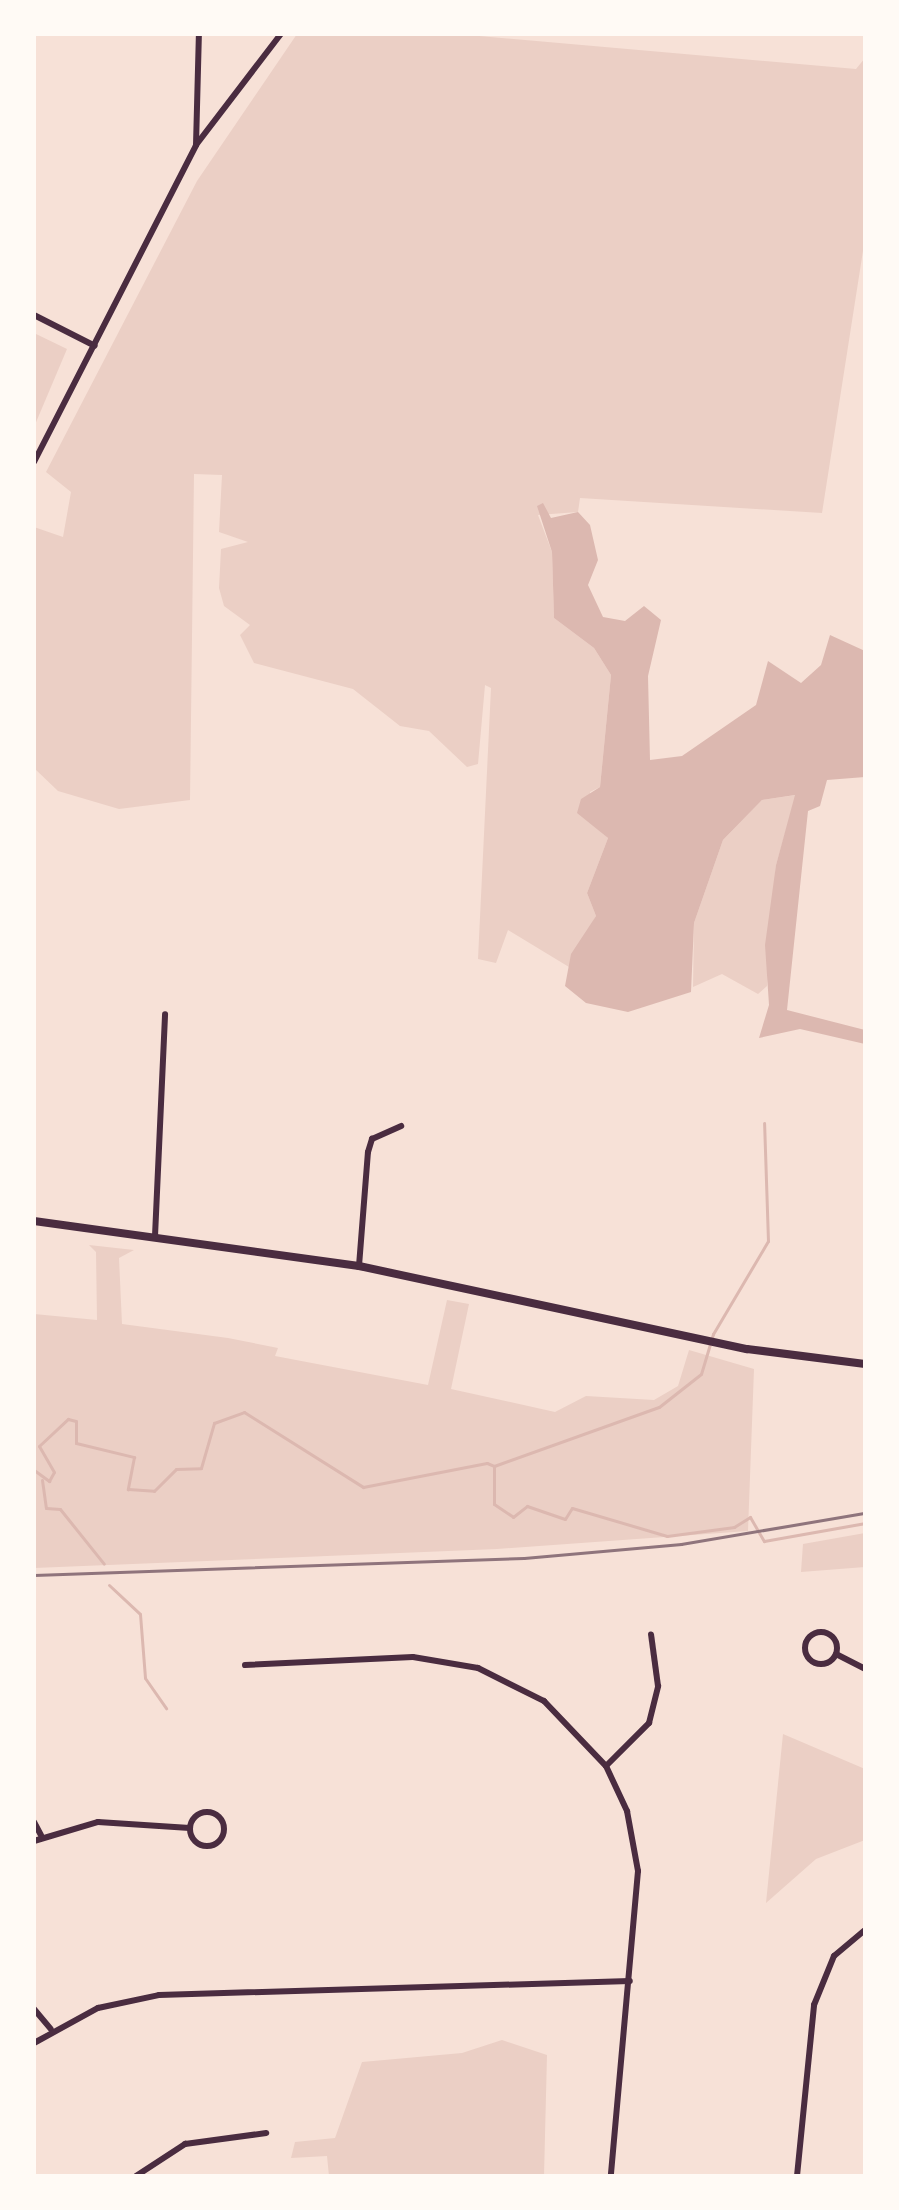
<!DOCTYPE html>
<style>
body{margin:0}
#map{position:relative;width:899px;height:2210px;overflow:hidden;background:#f7e1d7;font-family:"DM Sans",sans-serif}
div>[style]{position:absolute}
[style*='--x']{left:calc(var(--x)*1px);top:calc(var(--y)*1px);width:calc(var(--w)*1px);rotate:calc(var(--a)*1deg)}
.green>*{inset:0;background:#ebcfc5}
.water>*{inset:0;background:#dcb8b0}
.stream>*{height:3px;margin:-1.5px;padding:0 1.5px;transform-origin:1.5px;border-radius:1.5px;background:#dcb8b0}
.minor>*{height:6px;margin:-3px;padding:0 3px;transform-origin:3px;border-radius:3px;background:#4a2c40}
.minor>.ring{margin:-3px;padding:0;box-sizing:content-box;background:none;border:6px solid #4a2c40;border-radius:50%}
.secondary>*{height:8px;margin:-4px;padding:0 4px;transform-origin:4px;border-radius:4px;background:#4a2c40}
.rail>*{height:3px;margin:-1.5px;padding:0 1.5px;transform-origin:1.5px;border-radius:1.5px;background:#8f747c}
span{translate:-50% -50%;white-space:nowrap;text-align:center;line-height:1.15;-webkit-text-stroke:6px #fffaf5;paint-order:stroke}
.frame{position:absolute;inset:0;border:36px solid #fffaf5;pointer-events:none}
</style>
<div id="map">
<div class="green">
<div style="clip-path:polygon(297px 34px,457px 34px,856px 69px,865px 58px,865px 238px,822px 513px,580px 498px,578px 512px,538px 515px,552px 552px,554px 618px,594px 648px,611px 675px,600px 787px,590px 792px,593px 825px,608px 838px,587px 893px,596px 916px,569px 967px,508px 930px,496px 963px,478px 959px,491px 688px,485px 685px,478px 764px,467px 767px,429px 731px,400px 726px,353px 689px,254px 663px,240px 635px,250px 625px,224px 606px,219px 588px,221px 549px,248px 542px,219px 532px,222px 475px,194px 474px,190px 800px,119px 809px,58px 791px,34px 768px,34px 527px,63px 537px,71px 492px,46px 472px,197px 181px)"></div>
<div style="clip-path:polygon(34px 333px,67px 349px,34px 427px)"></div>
<div style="clip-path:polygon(796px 795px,776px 865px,767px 986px,758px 994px,722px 974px,693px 987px,694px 923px,723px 840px,762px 800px)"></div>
<div style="clip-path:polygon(89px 1245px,134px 1250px,119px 1258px,122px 1324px,228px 1338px,278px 1348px,275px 1356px,428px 1385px,447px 1300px,469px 1304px,451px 1389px,555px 1412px,586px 1396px,654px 1400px,678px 1386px,689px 1350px,754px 1369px,748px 1531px,497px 1549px,34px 1568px,34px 1314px,97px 1320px,96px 1252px)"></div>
<div style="clip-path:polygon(865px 1533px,865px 1567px,801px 1572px,803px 1544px)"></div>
<div style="clip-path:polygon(783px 1734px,865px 1769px,865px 1840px,816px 1859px,766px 1903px)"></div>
<div style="clip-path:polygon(502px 2040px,547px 2055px,544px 2176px,329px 2176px,327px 2156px,291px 2158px,295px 2142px,335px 2138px,362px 2062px,462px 2053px)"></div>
</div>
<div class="water">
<div style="clip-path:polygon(543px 503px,551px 518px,578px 512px,590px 525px,598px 560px,588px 585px,603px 617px,625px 621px,644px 606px,661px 620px,648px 676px,650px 760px,682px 756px,756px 705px,768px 661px,801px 683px,821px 665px,830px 635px,865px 651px,865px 777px,827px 780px,820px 806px,808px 811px,787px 1010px,865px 1030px,865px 1044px,800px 1029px,759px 1038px,769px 1005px,765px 945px,776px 865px,795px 795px,762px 800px,723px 840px,694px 923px,691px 992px,628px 1012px,586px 1003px,565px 986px,571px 954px,596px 916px,587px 893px,608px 838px,577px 813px,581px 799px,600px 787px,611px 675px,594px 648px,554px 618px,552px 552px,537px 506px)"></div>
</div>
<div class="stream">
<div style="--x:494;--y:1466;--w:175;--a:-19.7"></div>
<div style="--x:659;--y:1407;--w:53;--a:-38.2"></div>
<div style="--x:701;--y:1374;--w:42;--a:-73.3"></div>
<div style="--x:713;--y:1334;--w:108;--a:-59.4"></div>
<div style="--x:768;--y:1241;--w:118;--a:-91.9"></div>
<div style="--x:34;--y:1470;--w:19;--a:36"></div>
<div style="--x:49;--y:1481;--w:10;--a:-61"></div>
<div style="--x:54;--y:1472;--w:30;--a:-120"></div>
<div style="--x:39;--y:1446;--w:40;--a:-43"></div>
<div style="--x:68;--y:1419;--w:8;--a:14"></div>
<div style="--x:76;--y:1421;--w:22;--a:90"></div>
<div style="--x:76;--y:1443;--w:60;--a:13.6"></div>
<div style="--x:134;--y:1457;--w:33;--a:101"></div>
<div style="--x:128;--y:1489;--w:26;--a:4"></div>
<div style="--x:154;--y:1491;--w:31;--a:-45"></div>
<div style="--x:176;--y:1469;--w:25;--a:-2"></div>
<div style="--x:201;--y:1468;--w:47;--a:-73.9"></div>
<div style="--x:214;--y:1423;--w:32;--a:-20"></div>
<div style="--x:244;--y:1412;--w:141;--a:32.2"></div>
<div style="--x:363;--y:1487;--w:126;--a:-11"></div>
<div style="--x:487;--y:1463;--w:8;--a:23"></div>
<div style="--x:494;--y:1466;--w:38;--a:90"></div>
<div style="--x:494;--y:1504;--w:23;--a:34"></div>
<div style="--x:513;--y:1517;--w:18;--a:-38"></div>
<div style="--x:527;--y:1506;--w:40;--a:18.9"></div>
<div style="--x:565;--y:1519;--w:13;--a:-58"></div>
<div style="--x:572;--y:1508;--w:99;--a:16.4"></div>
<div style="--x:667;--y:1536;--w:68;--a:-7.7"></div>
<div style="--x:734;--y:1527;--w:19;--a:-32"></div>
<div style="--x:750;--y:1517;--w:28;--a:60"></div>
<div style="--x:764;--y:1541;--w:103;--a:-10.1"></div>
<div style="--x:42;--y:1480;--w:28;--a:82"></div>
<div style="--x:46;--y:1508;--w:14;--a:4"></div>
<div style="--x:60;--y:1509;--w:70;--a:51.3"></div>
<div style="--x:109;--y:1585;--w:42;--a:43.1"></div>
<div style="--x:140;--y:1614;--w:64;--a:85.5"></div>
<div style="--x:145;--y:1678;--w:37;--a:55"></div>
</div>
<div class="minor">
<div style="--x:196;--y:145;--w:111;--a:-88.5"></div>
<div style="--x:34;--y:315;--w:68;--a:26.9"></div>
<div style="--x:34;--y:462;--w:356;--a:-62.9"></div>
<div style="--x:196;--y:145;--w:140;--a:-52.6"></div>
<div style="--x:155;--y:1236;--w:222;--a:-87.4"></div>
<div style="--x:359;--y:1266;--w:114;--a:-85.5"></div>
<div style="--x:368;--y:1152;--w:14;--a:-73"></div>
<div style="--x:372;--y:1139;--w:32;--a:-24"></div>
<div class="ring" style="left:805px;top:1632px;width:26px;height:26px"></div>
<div style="--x:836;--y:1654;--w:33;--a:27"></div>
<div style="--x:245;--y:1665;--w:168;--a:-2.7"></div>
<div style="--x:413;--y:1657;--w:66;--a:9.6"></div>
<div style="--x:478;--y:1668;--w:74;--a:26.6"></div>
<div style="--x:544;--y:1701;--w:90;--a:46.4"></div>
<div style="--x:606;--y:1766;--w:50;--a:65"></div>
<div style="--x:627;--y:1811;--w:61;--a:79.6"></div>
<div style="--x:638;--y:1871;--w:306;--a:95.1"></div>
<div style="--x:606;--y:1766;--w:61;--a:-45"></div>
<div style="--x:649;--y:1723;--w:38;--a:-76"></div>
<div style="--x:658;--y:1686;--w:52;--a:-97.7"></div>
<div class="ring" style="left:190px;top:1812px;width:28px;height:28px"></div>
<div style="--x:34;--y:1822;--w:15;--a:62"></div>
<div style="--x:34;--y:1841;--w:67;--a:-16.5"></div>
<div style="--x:98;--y:1822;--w:92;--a:3.7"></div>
<div style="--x:34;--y:2009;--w:26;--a:50"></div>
<div style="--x:34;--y:2043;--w:73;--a:-28.7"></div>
<div style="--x:98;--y:2008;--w:62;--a:-12"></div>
<div style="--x:159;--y:1995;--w:471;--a:-1.7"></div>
<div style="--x:136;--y:2176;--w:59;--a:-33.1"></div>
<div style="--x:185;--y:2144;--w:82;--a:-7.7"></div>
<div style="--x:797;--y:2176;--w:172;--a:-84.3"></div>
<div style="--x:814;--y:2005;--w:53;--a:-67.8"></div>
<div style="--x:834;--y:1956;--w:40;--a:-40"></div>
</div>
<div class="secondary">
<div style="--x:34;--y:1221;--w:328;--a:7.9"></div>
<div style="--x:359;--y:1266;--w:397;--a:12.1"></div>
<div style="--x:747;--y:1349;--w:119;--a:7.2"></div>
</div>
<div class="rail">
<div style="--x:34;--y:1575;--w:490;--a:-2"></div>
<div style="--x:524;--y:1558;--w:158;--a:-5.1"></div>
<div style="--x:681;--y:1544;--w:187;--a:-9.6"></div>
</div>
<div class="frame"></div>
</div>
